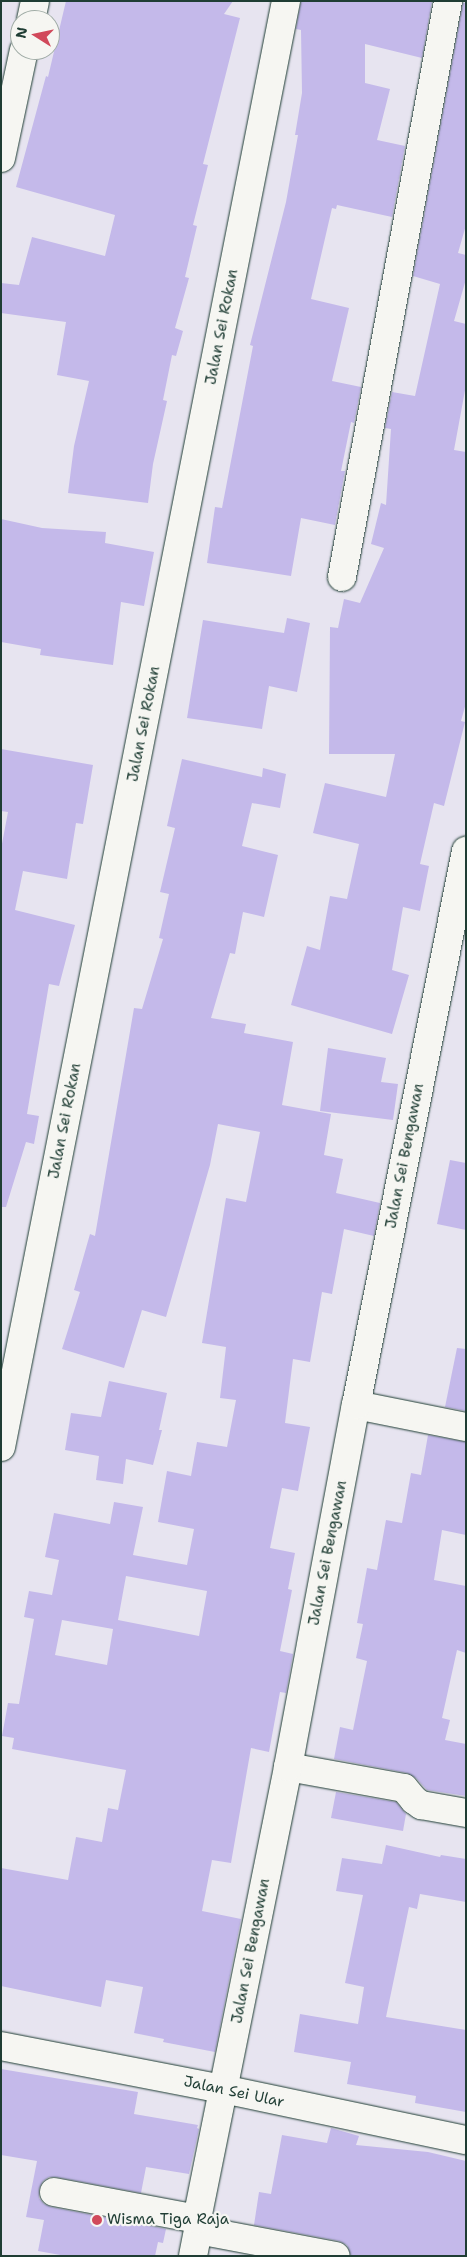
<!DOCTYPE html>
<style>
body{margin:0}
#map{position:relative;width:467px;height:2257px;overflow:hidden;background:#e7e4f0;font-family:"Shantell Sans",sans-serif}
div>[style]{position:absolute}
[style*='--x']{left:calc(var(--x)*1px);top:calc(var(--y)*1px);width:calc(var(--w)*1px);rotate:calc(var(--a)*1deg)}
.building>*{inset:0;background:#c4b9ea}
.roads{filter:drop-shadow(0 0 1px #1f3d34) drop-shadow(0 0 1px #1f3d34)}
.minor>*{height:28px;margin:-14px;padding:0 14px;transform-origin:14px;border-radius:14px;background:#f6f6f2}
.dots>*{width:14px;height:14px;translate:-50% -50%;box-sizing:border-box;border:2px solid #f6f6f2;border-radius:50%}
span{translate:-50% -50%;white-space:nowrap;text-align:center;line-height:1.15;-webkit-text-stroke:4.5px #f6f6f2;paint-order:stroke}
.street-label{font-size:15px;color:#1f3d34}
.poi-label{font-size:15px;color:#1f3d34}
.left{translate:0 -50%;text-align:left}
.frame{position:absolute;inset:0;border:2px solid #1f3d34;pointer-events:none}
.north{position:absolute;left:10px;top:10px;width:50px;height:50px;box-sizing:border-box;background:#f6f6f2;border:1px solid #a0aca6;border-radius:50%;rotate:280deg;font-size:14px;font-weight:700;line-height:20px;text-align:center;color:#1f3d34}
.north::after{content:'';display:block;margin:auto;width:18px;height:22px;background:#d1495b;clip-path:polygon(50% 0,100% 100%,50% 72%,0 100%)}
</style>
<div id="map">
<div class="building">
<div style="clip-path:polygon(66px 1px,233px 1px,224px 14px,240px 18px,203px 164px,208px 165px,193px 225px,197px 226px,185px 277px,189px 278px,175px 328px,183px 331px,176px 356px,172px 355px,163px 400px,167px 401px,153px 464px,148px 503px,68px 493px,74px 446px,89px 381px,57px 375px,66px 322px,1px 313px,1px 283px,19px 285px,32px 237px,105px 256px,115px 215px,16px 187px,46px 76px,48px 77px)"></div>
<div style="clip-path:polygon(301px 1px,432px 1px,422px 58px,365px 44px,365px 83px,390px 89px,377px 140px,405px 146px,392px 217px,337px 205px,336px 209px,332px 208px,311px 299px,349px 308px,332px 381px,361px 387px,354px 423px,351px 422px,341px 471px,345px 471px,335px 525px,301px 518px,291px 576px,207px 563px,215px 507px,222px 508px,253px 346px,250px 345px,286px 202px,298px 135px,295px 135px,302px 93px,301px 30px,296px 29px)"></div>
<div style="clip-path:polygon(463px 3px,466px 3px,466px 225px,458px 253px,466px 255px,466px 279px,454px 321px,466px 324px,466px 385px,454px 450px,466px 452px,466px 703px,461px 721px,465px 722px,444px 806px,434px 803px,420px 864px,429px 866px,420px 911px,403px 907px,392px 970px,409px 975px,392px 1034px,291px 1005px,307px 946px,320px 950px,330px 896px,347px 899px,359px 844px,313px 833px,325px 783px,386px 797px,395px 754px,329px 754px,330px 627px,338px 628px,344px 599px,360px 603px,384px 548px,371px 544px,381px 503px,386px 505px,391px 429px,385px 428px,392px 392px,415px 396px,440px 284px,413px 276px)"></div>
<div style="clip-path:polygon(1px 519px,42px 528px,106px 532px,105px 543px,154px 552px,144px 606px,121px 602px,113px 665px,40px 655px,41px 649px,1px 642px)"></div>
<div style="clip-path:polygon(287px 618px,310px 623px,297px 692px,269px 686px,262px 729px,187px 718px,203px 620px,284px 633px)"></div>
<div style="clip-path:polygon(1px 749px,93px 765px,83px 824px,76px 823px,67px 879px,23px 871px,15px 910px,75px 925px,59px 986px,49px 984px,27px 1114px,39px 1116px,34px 1144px,26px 1142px,6px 1207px,1px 1207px,1px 849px,8px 812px,1px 811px)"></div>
<div style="clip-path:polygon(evenodd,182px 759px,262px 777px,263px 768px,286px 774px,280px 808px,252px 803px,242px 846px,278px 855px,264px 917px,243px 912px,235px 954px,230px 953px,211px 1018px,246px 1024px,244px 1033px,293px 1042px,282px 1105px,331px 1114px,324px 1155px,343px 1159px,336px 1193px,380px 1203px,374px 1236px,344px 1229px,332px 1294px,322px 1292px,310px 1362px,293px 1359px,285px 1423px,310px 1427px,298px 1491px,282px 1488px,270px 1548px,295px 1553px,288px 1589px,292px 1590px,280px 1651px,293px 1654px,286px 1693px,280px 1692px,269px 1752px,251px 1748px,231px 1863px,212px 1860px,202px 1911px,241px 1919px,215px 2052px,163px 2042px,164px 2039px,134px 2033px,143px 1987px,106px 1980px,101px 2007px,1px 1986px,1px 1868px,68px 1880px,76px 1837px,102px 1842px,108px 1808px,118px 1810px,126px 1770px,12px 1749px,14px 1738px,2px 1736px,8px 1703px,19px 1704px,34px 1619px,24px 1617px,29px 1591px,52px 1595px,59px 1560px,45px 1557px,54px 1513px,110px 1524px,114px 1502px,143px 1507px,133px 1555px,187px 1565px,194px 1529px,158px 1522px,167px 1471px,191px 1476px,197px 1442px,227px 1447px,236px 1400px,220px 1398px,226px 1347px,202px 1343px,226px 1198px,246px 1202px,260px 1132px,218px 1124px,210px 1165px,166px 1317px,142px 1310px,124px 1368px,62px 1349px,80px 1292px,74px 1290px,90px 1234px,95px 1236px,134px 1008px,142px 1009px,163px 939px,159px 938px,169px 894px,160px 892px,175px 828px,167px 826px,182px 759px,126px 1576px,207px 1591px,199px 1636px,118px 1620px,126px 1576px,182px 759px,62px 1620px,113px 1629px,107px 1665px,55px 1655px,62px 1620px)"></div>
<div style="clip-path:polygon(328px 1048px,386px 1058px,381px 1082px,398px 1084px,393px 1120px,320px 1111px)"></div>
<div style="clip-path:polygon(450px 1160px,466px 1163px,466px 1230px,437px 1224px)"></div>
<div style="clip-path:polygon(457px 1348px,466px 1349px,466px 1411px,445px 1407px)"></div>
<div style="clip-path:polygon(109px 1381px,167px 1393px,159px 1430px,162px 1430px,153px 1465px,126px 1459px,123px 1484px,96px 1480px,99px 1456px,65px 1450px,71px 1413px,101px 1417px)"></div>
<div style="clip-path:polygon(428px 1435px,466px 1442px,466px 1535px,442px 1530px,434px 1580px,466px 1586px,466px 1653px,457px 1650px,442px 1718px,450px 1720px,445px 1740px,466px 1744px,466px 1796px,427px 1790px,416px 1778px,407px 1773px,334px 1759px,340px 1727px,353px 1730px,367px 1661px,356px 1658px,363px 1624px,357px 1623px,367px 1568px,377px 1570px,386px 1520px,402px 1523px,411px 1473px,421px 1475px)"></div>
<div style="clip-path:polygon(336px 1792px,396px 1802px,406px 1814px,403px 1831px,331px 1818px)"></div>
<div style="clip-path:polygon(386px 1845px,440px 1857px,441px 1855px,466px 1859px,466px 1902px,420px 1894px,417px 1909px,409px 1907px,386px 2017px,466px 2030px,466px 2112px,415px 2103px,416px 2096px,347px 2084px,351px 2062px,294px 2052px,300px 2014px,358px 2024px,364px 1987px,345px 1983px,363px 1895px,336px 1891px,342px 1858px,382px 1864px)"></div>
<div style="clip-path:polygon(1px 2069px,138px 2092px,134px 2114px,198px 2125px,197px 2128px,199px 2129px,189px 2174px,146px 2167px,141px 2193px,56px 2177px,49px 2177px,43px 2181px,39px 2189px,39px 2198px,44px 2204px,51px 2207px,166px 2229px,163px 2243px,158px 2242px,155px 2256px,66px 2256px,38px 2251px,44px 2220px,26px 2217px,37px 2161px,1px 2155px)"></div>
<div style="clip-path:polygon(331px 2128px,359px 2136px,356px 2145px,428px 2152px,466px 2161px,466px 2256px,351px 2256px,347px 2245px,339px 2241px,254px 2225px,259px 2192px,271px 2194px,282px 2135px,327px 2143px)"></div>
</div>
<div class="roads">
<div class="minor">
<div style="--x:31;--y:20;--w:19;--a:-78"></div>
<div style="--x:1;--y:158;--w:110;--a:-78"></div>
<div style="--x:342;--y:577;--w:586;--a:-79.57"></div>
<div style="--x:356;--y:1405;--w:112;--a:11.3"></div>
<div style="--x:1;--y:1447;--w:1474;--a:-78.85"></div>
<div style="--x:288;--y:1767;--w:118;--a:10.3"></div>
<div style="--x:404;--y:1788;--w:16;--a:50"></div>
<div style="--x:414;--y:1800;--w:9;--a:36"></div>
<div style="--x:421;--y:1805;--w:46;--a:10.1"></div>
<div style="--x:1;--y:2046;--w:226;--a:11"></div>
<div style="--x:223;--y:2089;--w:248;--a:11.9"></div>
<div style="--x:54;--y:2192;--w:146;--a:10.7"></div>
<div style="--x:198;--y:2230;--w:140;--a:10.7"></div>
<div style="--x:193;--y:2256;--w:26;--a:-79"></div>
<div style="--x:198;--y:2230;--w:11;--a:-95"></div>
<div style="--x:197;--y:2219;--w:461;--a:-78.6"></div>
<div style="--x:288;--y:1767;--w:368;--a:-79.4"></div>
<div style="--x:356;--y:1405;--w:565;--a:-78.77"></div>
</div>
</div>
<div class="dots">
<div style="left:97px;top:2220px;background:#d1495b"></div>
</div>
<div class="street-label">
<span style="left:222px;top:327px;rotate:-79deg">Jalan Sei Rokan</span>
<span style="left:144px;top:724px;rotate:-79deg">Jalan Sei Rokan</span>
<span style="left:65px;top:1121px;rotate:-79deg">Jalan Sei Rokan</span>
<span style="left:405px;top:1156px;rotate:-79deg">Jalan Sei Bengawan</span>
<span style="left:328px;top:1553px;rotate:-79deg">Jalan Sei Bengawan</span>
<span style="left:251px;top:1951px;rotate:-79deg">Jalan Sei Bengawan</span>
<span style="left:234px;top:2092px;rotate:12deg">Jalan Sei Ular</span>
</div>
<div class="poi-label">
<span class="left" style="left:107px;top:2220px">Wisma Tiga Raja</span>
</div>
<div class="frame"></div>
<div class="north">N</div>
</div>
